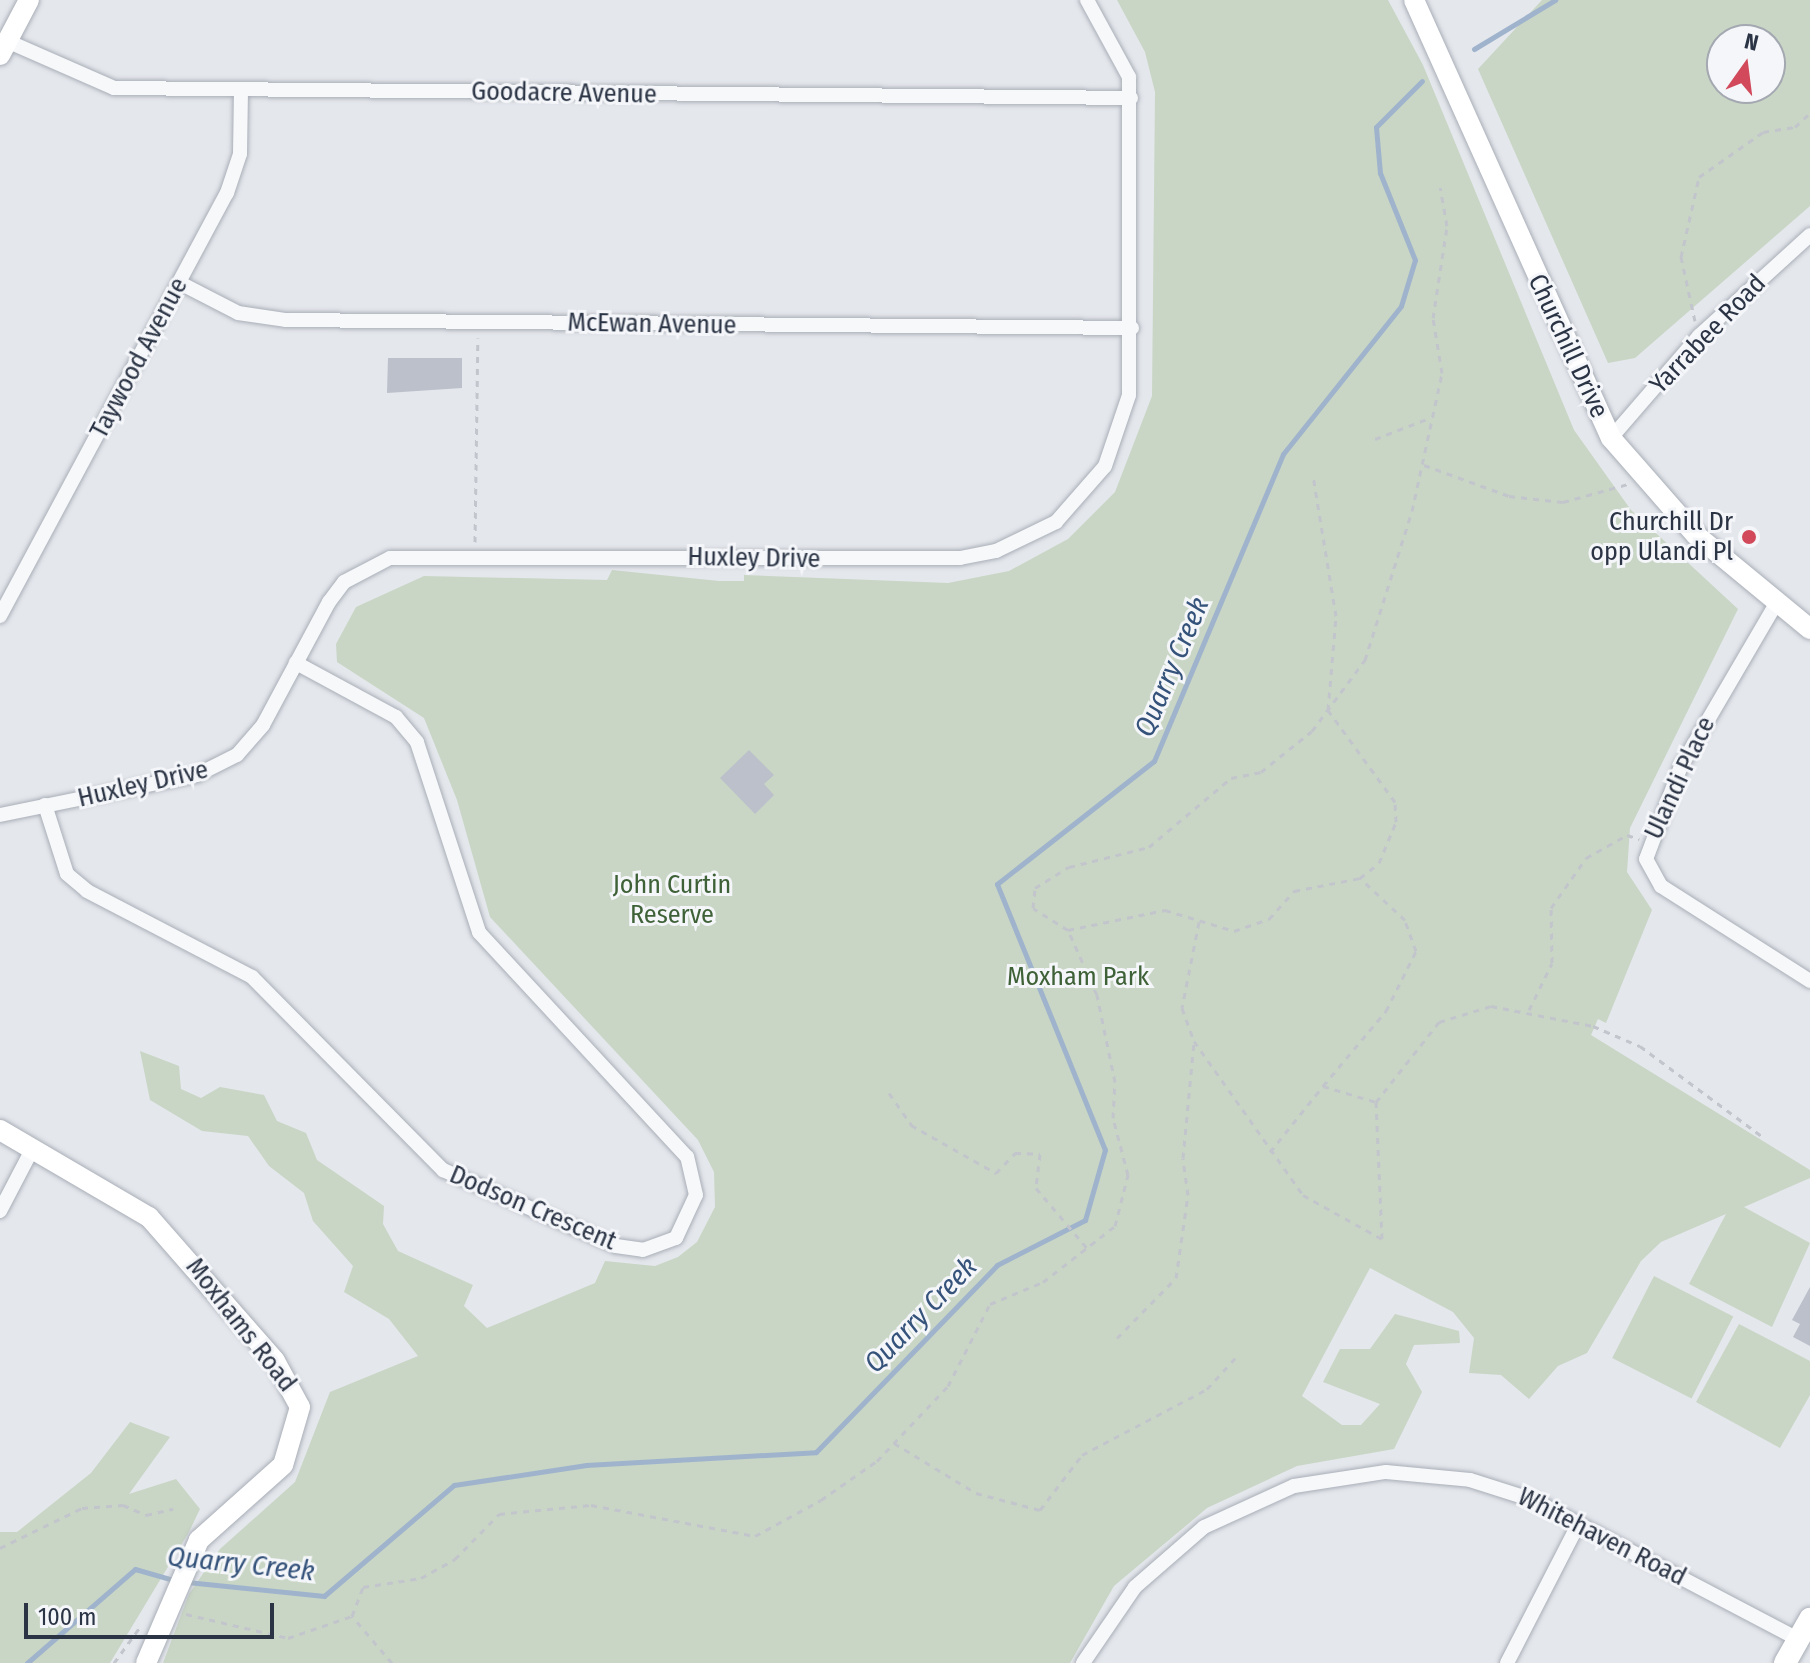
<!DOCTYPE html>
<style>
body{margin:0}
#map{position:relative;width:1810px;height:1663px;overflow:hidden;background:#e4e7ec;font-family:"Fira Sans Condensed",sans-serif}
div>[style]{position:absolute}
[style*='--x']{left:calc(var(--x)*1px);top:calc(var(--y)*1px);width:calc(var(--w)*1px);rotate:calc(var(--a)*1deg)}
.green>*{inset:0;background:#c9d6c5;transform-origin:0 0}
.stream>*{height:5px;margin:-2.5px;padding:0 2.5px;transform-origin:2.5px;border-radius:2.5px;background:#9fb4cc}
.building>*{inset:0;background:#bbc0ca}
.path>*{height:3px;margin-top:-1.5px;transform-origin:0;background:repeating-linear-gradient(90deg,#c2c5cb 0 6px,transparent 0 12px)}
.roads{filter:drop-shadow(0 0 2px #a9aeb7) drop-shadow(0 0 2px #a9aeb7)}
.street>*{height:14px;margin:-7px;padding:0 7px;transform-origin:7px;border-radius:7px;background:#f7f8fa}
.secondary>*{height:20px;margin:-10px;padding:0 10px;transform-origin:10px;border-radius:10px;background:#fff}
.primary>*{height:22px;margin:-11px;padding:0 11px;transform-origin:11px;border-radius:11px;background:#fff}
.dots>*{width:22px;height:22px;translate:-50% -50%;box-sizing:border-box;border:4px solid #f4f6f9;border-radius:50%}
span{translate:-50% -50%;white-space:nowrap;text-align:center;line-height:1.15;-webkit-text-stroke:6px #f4f6f9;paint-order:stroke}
.street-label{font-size:26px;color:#2b3445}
.poi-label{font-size:26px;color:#2b3445}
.right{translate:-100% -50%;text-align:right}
.park-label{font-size:26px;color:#3f6138}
.water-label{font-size:28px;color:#34527a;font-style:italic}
.north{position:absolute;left:1706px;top:24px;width:80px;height:80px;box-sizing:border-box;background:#f4f6f9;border:2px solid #a4a8b1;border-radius:50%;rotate:14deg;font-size:22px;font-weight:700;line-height:32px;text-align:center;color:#2b3445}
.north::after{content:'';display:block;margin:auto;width:28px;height:36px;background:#d1495b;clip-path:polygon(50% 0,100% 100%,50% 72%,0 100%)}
.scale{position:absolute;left:24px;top:1603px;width:250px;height:36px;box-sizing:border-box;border:4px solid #2b3445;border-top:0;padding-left:10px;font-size:24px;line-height:28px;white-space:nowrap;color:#2b3445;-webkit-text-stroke:6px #f4f6f9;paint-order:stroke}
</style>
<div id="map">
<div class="green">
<div style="clip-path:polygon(1117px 0,1388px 0,1423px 65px,1574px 430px,1631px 510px,1738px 609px,1630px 828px,1627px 872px,1652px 910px,1606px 1023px,1598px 1019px,1591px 1035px,1810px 1170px,1810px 1178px,1744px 1207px,1810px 1243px,1772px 1327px,1689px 1284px,1726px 1214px,1661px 1242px,1641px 1261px,1587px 1353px,1558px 1366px,1529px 1399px,1501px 1375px,1469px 1373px,1474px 1338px,1453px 1312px,1370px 1268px,1302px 1396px,1342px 1425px,1361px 1425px,1380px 1404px,1323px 1382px,1340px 1349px,1370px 1349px,1395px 1314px,1459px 1331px,1460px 1343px,1414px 1345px,1406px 1364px,1422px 1392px,1394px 1449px,1297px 1466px,1207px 1508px,1114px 1586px,1070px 1663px,163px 1663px,189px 1594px,220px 1549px,295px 1482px,330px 1392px,418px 1356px,389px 1319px,344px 1292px,353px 1266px,313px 1221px,304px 1193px,269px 1166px,248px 1136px,202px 1131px,150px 1100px,140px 1051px,179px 1066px,181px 1089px,201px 1098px,220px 1087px,264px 1095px,277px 1121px,306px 1133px,317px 1160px,384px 1206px,383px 1224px,398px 1251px,473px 1285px,464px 1306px,487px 1328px,595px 1283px,605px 1261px,655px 1266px,678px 1257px,697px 1242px,715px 1207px,714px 1172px,698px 1140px,490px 917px,457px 800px,424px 718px,337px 662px,336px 644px,356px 607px,424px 576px,607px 580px,612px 570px,719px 581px,744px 581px,744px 575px,948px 583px,1009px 571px,1068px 539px,1115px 492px,1152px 396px,1155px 92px,1145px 52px)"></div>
<div style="clip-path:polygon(evenodd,1542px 0,1810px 0,1810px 206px,1635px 358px,1608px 363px,1478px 69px,1542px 0,1722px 40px,1770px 40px,1770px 88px,1722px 88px,1722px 40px)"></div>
<div style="left:1654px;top:1276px;width:89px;height:92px;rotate:27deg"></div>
<div style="clip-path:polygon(1739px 1324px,1810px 1361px,1810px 1395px,1780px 1448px,1696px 1402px)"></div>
<div style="clip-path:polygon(130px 1422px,170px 1437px,129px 1494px,176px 1479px,200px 1509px,189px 1532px,110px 1663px,0 1663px,0 1532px,17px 1532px,91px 1473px)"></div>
</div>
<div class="stream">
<div style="--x:1474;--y:49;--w:95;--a:-31.2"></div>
<div style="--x:187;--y:1582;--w:138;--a:5.8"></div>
<div style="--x:324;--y:1596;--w:171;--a:-40.5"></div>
<div style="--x:454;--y:1485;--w:134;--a:-8.6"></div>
<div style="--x:586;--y:1465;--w:230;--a:-3.2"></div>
<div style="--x:816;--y:1452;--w:260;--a:-45.9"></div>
<div style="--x:997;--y:1265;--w:99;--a:-27.1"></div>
<div style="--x:1085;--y:1220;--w:73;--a:-74.1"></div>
<div style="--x:1105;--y:1150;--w:287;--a:-112.1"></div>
<div style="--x:997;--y:884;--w:199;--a:-38.1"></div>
<div style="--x:1154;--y:761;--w:333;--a:-67.2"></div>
<div style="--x:1283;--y:454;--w:189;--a:-51.4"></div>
<div style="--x:1401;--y:306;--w:48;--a:-73.1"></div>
<div style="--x:1415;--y:260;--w:94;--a:-111.9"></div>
<div style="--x:1380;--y:173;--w:46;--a:-95"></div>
<div style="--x:1376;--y:127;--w:65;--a:-45"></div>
<div style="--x:27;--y:1663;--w:143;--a:-41"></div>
<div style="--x:135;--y:1569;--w:44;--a:15.9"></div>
</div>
<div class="building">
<div style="clip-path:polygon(388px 358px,462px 358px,462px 388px,387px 393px)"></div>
<div style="clip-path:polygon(749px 750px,774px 775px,764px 784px,774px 795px,755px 814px,720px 778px)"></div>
<div style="clip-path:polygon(1810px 1287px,1810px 1346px,1793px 1337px,1800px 1324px,1792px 1320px)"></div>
</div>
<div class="path">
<div style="--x:1695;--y:321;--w:66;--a:-102.3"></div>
<div style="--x:1681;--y:257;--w:82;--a:-77.3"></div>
<div style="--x:1699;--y:177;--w:78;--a:-35.1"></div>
<div style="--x:1763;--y:132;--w:32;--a:-9"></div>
<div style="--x:1795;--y:127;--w:21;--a:-43"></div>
<div style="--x:1375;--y:439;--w:56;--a:-21"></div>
<div style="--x:1424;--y:465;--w:90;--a:20"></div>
<div style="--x:1509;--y:496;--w:54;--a:6.3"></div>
<div style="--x:1563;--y:502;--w:67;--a:-15.5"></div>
<div style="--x:475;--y:542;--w:204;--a:-89.2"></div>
<div style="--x:1199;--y:922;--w:88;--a:101.2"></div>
<div style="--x:1182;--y:1008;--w:35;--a:70"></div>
<div style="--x:1194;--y:1041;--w:189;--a:54.7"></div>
<div style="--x:1303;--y:1195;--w:90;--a:29.1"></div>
<div style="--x:1382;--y:1239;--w:137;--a:-92.5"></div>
<div style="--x:1376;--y:1102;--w:102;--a:-51.8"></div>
<div style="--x:1439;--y:1022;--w:54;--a:-17.1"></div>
<div style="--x:1491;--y:1006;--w:104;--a:11.1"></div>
<div style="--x:1593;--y:1026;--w:51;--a:23.1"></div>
<div style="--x:1640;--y:1046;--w:153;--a:36.5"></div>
<div style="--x:1068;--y:930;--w:41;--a:-147.8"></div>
<div style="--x:1033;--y:908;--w:20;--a:-84"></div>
<div style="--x:1035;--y:888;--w:40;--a:-32"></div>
<div style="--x:1069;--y:867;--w:82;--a:-14"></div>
<div style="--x:1149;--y:847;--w:107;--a:-40.1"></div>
<div style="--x:1231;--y:778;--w:31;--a:-11"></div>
<div style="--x:1261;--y:772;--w:65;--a:-38.8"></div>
<div style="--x:1312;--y:731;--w:89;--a:-53.3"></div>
<div style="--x:1365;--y:660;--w:156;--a:-72.5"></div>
<div style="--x:1412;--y:511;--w:141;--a:-77.7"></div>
<div style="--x:1442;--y:373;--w:56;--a:-99.3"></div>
<div style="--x:1433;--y:318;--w:93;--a:-81.3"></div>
<div style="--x:1447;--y:226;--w:39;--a:-100"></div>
<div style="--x:1529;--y:1010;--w:52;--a:-63.9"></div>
<div style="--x:1552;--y:963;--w:55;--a:-91"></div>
<div style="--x:1551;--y:908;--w:61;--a:-55"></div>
<div style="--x:1586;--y:858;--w:47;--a:-29.3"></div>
<div style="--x:1627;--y:835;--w:13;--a:18"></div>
<div style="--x:1323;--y:1086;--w:98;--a:-50"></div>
<div style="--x:1386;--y:1011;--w:67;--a:-63.4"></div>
<div style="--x:1416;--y:951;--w:33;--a:-110"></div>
<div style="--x:1405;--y:920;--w:62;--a:-137"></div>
<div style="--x:889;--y:1093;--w:39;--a:55"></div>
<div style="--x:911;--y:1125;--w:98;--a:29.5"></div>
<div style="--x:996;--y:1173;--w:28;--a:-46"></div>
<div style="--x:1015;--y:1153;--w:25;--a:2"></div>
<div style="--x:1040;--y:1154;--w:34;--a:97"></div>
<div style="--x:1036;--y:1188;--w:80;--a:49.6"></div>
<div style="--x:1270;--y:1152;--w:85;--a:-51.2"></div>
<div style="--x:1323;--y:1086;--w:55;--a:16.8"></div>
<div style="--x:1117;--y:1338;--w:84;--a:-45.5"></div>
<div style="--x:1176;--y:1278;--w:84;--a:-81.8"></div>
<div style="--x:1188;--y:1195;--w:37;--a:-98"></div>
<div style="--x:1183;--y:1158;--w:118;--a:-84.6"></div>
<div style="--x:894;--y:1443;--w:96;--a:31.4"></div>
<div style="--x:976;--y:1493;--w:66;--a:14.9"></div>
<div style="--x:1040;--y:1510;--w:69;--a:-52.6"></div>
<div style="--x:1082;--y:1455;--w:141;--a:-27.8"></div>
<div style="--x:1207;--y:1389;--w:46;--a:-47.6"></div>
<div style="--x:0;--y:1548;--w:91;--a:-26"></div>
<div style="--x:82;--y:1508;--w:41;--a:-4.2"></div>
<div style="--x:123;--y:1505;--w:25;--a:23"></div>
<div style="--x:146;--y:1515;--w:28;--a:-13"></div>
<div style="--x:186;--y:1614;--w:105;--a:13.2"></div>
<div style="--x:288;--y:1638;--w:68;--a:-19"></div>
<div style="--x:114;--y:1663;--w:44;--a:-54.2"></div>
<div style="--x:392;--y:1663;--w:62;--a:-130.4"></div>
<div style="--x:352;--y:1616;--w:31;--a:-69"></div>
<div style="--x:363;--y:1587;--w:59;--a:-8.8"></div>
<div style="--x:421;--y:1578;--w:39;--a:-29"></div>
<div style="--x:455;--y:1559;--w:63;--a:-45.6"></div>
<div style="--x:499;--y:1514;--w:92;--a:-5.6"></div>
<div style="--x:591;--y:1505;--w:167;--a:10.7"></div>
<div style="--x:755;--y:1536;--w:75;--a:-28.6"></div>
<div style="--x:821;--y:1500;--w:68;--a:-34.9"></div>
<div style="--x:877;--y:1461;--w:103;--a:-46.6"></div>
<div style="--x:948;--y:1386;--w:92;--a:-62.9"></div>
<div style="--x:990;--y:1304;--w:57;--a:-22.5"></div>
<div style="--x:1043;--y:1282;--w:91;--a:-37.9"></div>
<div style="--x:1115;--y:1226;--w:53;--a:-75.7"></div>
<div style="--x:1128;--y:1175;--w:59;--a:-104.7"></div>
<div style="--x:1113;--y:1118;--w:36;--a:-87"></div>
<div style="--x:1115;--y:1082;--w:89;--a:-101.7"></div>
<div style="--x:1097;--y:995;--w:71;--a:-114"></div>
<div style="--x:1068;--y:930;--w:99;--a:-11.7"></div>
<div style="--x:1165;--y:910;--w:72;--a:16.9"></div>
<div style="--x:1234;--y:931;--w:37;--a:-19"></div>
<div style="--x:1269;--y:919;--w:38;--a:-48"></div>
<div style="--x:1294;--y:891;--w:67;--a:-11.1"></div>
<div style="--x:1360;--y:878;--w:24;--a:-38"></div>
<div style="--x:1379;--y:863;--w:44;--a:-67.5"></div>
<div style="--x:1396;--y:822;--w:20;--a:-93"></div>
<div style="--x:1395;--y:802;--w:114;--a:-126.1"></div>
<div style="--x:1328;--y:710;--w:94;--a:-85.1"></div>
<div style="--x:1336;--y:616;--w:143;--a:-99.3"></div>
</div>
<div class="roads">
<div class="street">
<div style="--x:7;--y:41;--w:117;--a:23.7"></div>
<div style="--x:114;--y:88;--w:1017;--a:0.56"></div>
<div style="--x:180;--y:283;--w:65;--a:27.3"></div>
<div style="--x:238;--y:313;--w:49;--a:8.3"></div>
<div style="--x:286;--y:320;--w:846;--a:0.54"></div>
<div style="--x:1611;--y:438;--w:135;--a:-49.2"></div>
<div style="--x:1699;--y:336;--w:150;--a:-42.3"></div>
<div style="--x:1777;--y:602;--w:190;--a:120.3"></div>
<div style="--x:1681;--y:766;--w:99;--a:110.6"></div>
<div style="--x:1646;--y:859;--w:31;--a:61"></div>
<div style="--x:1661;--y:886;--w:177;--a:32.5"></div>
<div style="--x:0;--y:616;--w:480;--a:-61.8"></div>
<div style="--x:227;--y:193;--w:41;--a:-71.6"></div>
<div style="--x:240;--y:154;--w:64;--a:-89.1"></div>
<div style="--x:45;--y:805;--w:72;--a:72.3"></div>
<div style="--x:67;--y:874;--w:26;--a:40"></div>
<div style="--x:87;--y:891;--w:186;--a:27.5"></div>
<div style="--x:252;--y:977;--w:272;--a:45.3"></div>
<div style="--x:443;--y:1170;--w:189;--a:23.7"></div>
<div style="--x:616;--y:1246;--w:27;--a:8"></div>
<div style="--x:643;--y:1250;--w:35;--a:-20"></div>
<div style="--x:676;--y:1238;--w:47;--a:-65.1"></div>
<div style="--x:696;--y:1195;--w:39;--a:-103"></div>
<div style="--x:687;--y:1157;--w:306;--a:-132.8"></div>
<div style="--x:479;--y:932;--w:200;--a:-108.1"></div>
<div style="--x:417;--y:742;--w:33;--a:-130"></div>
<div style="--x:396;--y:717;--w:114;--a:-151.6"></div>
<div style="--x:0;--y:815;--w:201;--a:-11.5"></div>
<div style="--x:197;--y:775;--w:45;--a:-26.6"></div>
<div style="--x:237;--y:755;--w:40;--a:-49"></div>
<div style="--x:263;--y:725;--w:140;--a:-61.8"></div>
<div style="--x:329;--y:602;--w:25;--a:-53"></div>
<div style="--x:344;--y:582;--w:52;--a:-27.6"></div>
<div style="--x:390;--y:558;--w:570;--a:0"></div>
<div style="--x:960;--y:558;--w:37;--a:-11"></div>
<div style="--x:996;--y:551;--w:67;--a:-25.8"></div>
<div style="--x:1056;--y:522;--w:74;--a:-48.8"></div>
<div style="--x:1105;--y:466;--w:75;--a:-71.3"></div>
<div style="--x:1129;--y:395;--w:318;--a:-90"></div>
<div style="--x:1129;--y:77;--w:88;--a:-118.6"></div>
<div style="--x:0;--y:1211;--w:71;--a:-62.4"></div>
<div style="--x:1083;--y:1663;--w:92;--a:-55.6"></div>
<div style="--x:1135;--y:1587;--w:91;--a:-41"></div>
<div style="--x:1204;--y:1527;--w:99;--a:-24.5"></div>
<div style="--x:1294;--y:1486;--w:93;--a:-8.7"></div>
<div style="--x:1386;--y:1472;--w:84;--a:5.4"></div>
<div style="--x:1470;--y:1480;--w:66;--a:17.6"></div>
<div style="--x:1533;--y:1500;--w:299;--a:27.7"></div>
<div style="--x:1507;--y:1663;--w:157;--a:-62.8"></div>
</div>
<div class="secondary">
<div style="--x:1414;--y:0;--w:480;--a:65.8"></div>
<div style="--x:1611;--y:438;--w:129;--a:48.8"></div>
<div style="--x:1696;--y:535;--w:148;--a:39.5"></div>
<div style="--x:0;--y:55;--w:62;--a:-62.2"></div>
<div style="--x:0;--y:1130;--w:173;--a:30.3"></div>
<div style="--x:149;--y:1217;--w:191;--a:48.8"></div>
<div style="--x:275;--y:1361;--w:52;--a:61.5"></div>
<div style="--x:300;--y:1407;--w:60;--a:106.3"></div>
<div style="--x:283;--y:1465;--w:113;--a:138.2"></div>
<div style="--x:199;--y:1540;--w:134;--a:113.3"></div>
</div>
<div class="primary">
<div style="--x:1785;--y:1663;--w:51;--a:-60.4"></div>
</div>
</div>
<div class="dots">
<div style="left:1749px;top:537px;background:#d1495b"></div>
</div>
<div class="street-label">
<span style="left:564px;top:93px;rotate:1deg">Goodacre Avenue</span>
<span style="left:652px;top:324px;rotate:1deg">McEwan Avenue</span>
<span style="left:1708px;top:334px;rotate:-46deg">Yarrabee Road</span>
<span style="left:1568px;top:346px;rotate:65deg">Churchill Drive</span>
<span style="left:139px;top:358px;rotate:-62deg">Taywood Avenue</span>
<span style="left:754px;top:558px;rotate:1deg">Huxley Drive</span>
<span style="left:1680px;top:778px;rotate:-65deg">Ulandi Place</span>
<span style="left:143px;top:784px;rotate:-13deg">Huxley Drive</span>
<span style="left:533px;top:1208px;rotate:23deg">Dodson Crescent</span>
<span style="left:241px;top:1325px;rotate:52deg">Moxhams Road</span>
<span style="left:1602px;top:1537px;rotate:27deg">Whitehaven Road</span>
</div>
<div class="poi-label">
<span class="right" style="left:1733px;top:537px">Churchill Dr<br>opp Ulandi Pl</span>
</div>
<div class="park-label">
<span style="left:672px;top:900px">John Curtin<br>Reserve</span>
<span style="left:1078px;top:977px">Moxham Park</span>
</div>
<div class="water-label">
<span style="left:1172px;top:667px;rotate:-67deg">Quarry Creek</span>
<span style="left:921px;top:1315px;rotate:-46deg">Quarry Creek</span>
<span style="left:241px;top:1564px;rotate:6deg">Quarry Creek</span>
</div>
<div class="north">N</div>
<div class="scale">100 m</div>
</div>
